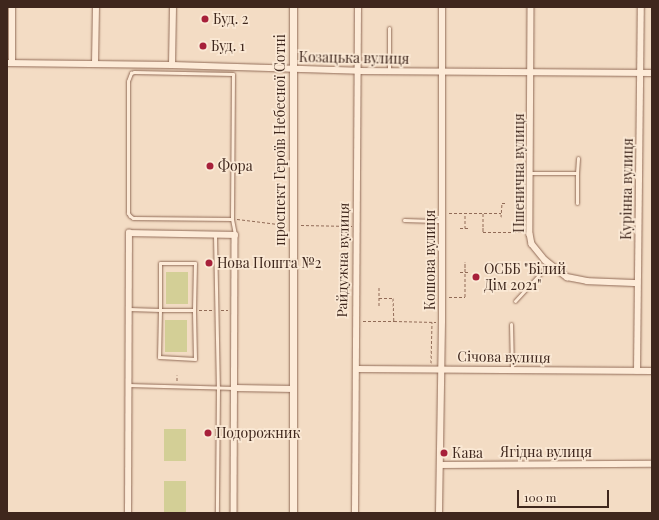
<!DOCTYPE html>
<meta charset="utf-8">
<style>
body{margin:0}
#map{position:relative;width:659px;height:520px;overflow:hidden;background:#f3dcc4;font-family:"Playfair Display",serif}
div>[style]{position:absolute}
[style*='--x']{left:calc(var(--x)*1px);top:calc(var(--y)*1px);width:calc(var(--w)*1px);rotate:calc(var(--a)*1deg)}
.green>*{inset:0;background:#d3cf96;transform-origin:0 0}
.path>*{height:1px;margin-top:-0.5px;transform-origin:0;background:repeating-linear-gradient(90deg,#916b57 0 3px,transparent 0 5px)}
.roads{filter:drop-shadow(0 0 1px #916b57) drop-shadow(0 0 1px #916b57)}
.service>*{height:3px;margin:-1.5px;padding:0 1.5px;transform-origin:1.5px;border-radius:1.5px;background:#fdebd8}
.minor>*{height:5.5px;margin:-2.75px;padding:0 2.75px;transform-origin:2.75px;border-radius:2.75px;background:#fdebd8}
.tertiary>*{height:7px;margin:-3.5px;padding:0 3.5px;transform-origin:3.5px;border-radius:3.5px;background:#fdebd8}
.dots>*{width:11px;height:11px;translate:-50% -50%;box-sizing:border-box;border:2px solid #fae8d4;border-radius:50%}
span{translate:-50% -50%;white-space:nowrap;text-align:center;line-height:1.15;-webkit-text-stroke:3.5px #fae8d4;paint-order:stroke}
.poi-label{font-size:14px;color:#3f271d}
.left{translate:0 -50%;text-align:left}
.street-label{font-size:14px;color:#3f271d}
.frame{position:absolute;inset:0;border:8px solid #3f271d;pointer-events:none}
.scale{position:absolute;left:517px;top:490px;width:92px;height:18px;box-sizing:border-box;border:2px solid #3f271d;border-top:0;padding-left:5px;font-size:12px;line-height:14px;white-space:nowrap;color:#3f271d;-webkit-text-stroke:3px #fae8d4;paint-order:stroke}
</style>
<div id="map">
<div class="green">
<div style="left:166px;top:272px;width:22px;height:32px"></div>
<div style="left:165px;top:320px;width:22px;height:32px"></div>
<div style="left:164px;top:429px;width:22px;height:32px"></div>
<div style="left:164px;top:481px;width:22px;height:32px"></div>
</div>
<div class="path">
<div style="--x:449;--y:213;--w:52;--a:0"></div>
<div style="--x:483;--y:213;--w:19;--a:90"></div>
<div style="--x:483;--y:232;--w:41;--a:0"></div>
<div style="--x:501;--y:217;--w:14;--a:-86"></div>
<div style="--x:502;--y:203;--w:5;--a:0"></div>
<div style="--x:237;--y:219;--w:49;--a:7"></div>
<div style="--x:301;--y:225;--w:51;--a:1.1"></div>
<div style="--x:460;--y:228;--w:10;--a:0"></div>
<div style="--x:465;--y:228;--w:15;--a:-90"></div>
<div style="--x:460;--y:272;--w:10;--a:0"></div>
<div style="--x:379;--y:287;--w:19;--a:90"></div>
<div style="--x:449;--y:297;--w:16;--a:0"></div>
<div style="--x:465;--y:297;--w:35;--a:-90"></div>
<div style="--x:379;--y:298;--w:14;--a:0"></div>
<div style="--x:393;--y:298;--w:23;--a:88"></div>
<div style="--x:394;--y:321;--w:42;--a:1.4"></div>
<div style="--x:199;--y:310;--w:13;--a:0"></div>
<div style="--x:221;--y:310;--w:7;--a:0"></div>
<div style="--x:363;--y:321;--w:31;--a:0"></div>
<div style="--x:431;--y:363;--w:41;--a:-88.6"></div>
<div style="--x:177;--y:381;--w:6;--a:-90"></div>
</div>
<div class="roads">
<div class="service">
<div style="--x:389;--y:71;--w:43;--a:-90"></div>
<div style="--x:531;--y:173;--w:46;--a:0"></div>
<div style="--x:577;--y:173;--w:15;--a:-86"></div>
<div style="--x:577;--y:203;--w:30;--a:-90"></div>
<div style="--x:232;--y:219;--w:99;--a:-179.4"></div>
<div style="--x:133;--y:218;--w:4;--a:-146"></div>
<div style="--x:130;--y:216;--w:4;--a:-124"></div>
<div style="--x:128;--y:213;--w:132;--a:-90"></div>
<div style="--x:128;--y:81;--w:9;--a:-69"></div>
<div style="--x:131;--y:73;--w:3;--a:-18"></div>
<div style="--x:134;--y:72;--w:99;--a:1.2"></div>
<div style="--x:233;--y:74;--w:145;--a:90.4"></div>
<div style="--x:232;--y:219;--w:16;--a:79"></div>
<div style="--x:404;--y:220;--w:38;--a:2"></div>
<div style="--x:215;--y:235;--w:152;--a:88.9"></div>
<div style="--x:218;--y:387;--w:126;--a:90.5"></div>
<div style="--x:515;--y:301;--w:50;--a:-47.4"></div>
<div style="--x:129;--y:309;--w:31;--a:2"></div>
<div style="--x:160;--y:310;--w:34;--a:0"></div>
<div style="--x:194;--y:310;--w:47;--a:-88.8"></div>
<div style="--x:195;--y:263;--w:35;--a:180"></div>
<div style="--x:160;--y:263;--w:47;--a:90"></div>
<div style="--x:160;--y:310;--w:47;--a:91.2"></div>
<div style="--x:159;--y:357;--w:36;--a:3"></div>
<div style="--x:195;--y:359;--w:49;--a:-91.2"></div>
<div style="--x:511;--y:324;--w:45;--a:88.7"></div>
<div style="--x:128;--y:385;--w:107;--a:1.6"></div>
</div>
<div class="minor">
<div style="--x:531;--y:7;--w:227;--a:90.3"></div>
<div style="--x:530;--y:234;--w:10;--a:79"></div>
<div style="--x:532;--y:244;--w:21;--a:51"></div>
<div style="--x:545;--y:260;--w:28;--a:38"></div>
<div style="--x:567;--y:277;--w:20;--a:11"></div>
<div style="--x:587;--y:281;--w:50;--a:2.3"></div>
<div style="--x:7;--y:63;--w:165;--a:0.7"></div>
<div style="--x:172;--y:65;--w:186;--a:1.8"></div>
<div style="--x:358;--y:71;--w:294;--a:0.4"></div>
<div style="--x:12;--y:63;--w:56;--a:-90"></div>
<div style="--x:95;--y:64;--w:57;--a:-89"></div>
<div style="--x:172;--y:65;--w:58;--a:-89"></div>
<div style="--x:356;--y:369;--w:296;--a:0.4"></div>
<div style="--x:637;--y:371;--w:364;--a:-89.4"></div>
<div style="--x:235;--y:388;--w:59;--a:1"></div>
<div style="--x:440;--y:465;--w:212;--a:-0.3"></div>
<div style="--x:128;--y:513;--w:280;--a:-89.8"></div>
<div style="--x:129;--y:233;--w:106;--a:1.1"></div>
<div style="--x:235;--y:235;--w:278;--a:90.2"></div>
<div style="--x:355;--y:513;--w:506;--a:-89.66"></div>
<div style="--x:439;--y:513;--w:191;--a:-89.1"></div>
<div style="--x:442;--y:322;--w:315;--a:-90"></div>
</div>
<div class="tertiary">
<div style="--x:293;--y:513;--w:506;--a:-90"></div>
</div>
</div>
<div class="dots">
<div style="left:205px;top:19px;background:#a7203a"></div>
<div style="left:203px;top:46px;background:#a7203a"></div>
<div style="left:210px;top:166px;background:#a7203a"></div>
<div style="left:209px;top:263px;background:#a7203a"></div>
<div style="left:476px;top:277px;background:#a7203a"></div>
<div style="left:208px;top:433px;background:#a7203a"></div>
<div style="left:444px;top:453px;background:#a7203a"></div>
</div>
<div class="poi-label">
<span class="left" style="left:213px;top:19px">Буд. 2</span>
<span class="left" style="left:211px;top:46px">Буд. 1</span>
<span class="left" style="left:218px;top:166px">Фора</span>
<span class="left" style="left:217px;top:263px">Нова Пошта №2</span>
<span class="left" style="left:484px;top:277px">ОСББ "Білий<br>Дім 2021"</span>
<span class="left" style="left:216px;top:433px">Подорожник</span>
<span class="left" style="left:452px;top:453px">Кава</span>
</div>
<div class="street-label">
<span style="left:354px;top:58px;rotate:1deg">Козацька вулиця</span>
<span style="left:280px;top:140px;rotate:-90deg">проспект Героїв Небесної Сотні</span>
<span style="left:519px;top:173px;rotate:-90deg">Пшенична вулиця</span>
<span style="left:627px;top:189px;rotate:-89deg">Курінна вулиця</span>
<span style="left:343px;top:260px;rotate:-89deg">Райдужна вулиця</span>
<span style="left:430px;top:260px;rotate:-90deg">Кошова вулиця</span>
<span style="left:504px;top:357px;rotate:1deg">Січова вулиця</span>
<span style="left:546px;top:452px">Ягідна вулиця</span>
</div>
<div class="frame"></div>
<div class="scale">100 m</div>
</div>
